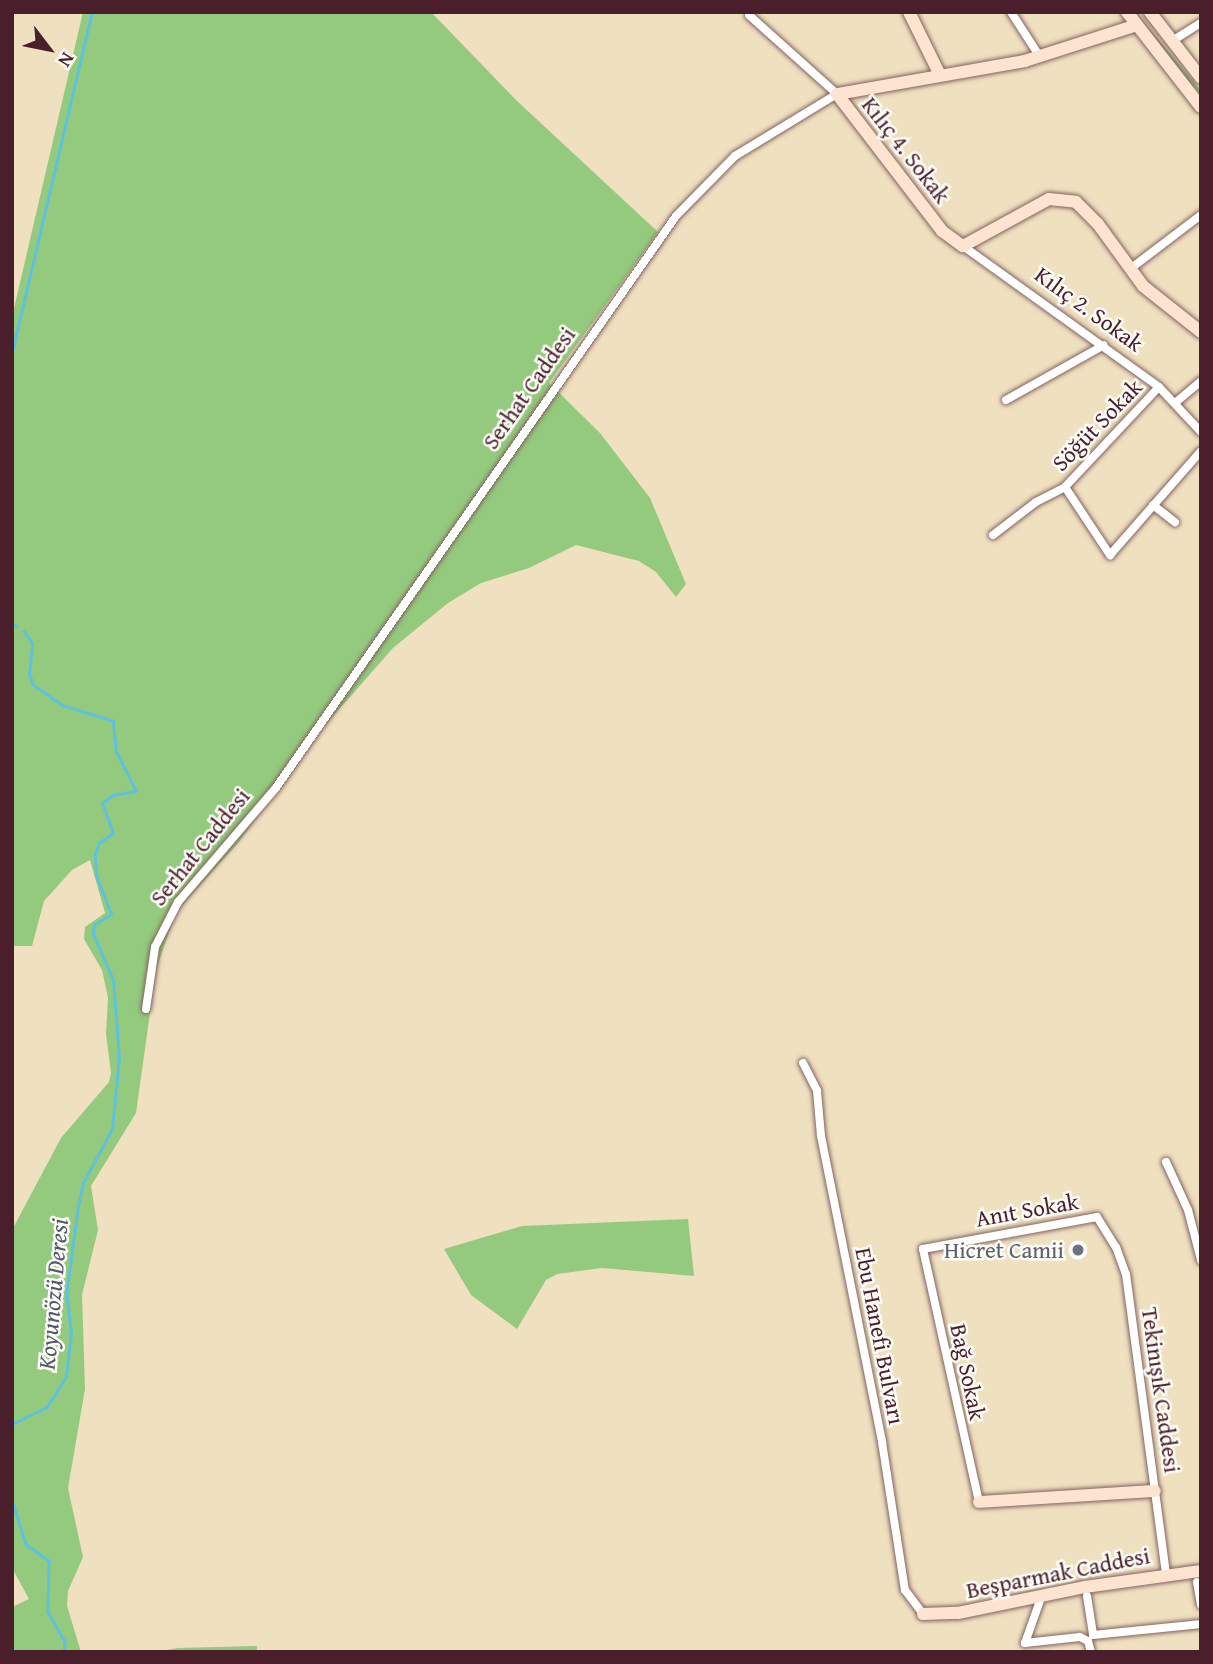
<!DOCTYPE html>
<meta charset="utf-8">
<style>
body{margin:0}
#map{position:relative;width:1213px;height:1664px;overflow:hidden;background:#efe0c0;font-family:"Gentium Book Plus",serif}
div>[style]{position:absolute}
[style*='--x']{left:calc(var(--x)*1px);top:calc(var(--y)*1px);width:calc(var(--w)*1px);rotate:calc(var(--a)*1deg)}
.green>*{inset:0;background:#93ca7d}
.stream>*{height:2.5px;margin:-1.25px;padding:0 1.25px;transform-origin:1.25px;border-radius:1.25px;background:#5ec2dc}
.roads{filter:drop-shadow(0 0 2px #84635f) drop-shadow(0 0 2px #84635f)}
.street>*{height:8px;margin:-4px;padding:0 4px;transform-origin:4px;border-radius:4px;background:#fff}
.secondary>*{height:12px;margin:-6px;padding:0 6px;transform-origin:6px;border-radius:6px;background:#fde4d1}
.dots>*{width:19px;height:19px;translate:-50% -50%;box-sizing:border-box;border:4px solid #fdfcf7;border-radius:50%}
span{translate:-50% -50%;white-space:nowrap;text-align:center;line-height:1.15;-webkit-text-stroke:5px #fdfcf7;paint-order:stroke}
.street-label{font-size:23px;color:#4a1f2b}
.worship-label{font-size:23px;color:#5b616d}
.right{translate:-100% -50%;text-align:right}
.water-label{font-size:24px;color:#515869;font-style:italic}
.frame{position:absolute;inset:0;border:14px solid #4a1f2b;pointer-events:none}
.north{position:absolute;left:14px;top:14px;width:70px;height:70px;-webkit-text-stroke:5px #fdfcf7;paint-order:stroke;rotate:122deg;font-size:19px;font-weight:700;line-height:28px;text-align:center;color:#4a1f2b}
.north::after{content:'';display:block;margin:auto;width:24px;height:32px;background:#4a1f2b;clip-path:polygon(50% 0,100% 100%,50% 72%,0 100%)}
</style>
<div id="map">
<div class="green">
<div style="clip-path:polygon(83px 12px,431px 12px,516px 100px,658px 232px,549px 383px,600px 433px,650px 498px,686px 584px,676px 597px,656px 572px,639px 561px,576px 545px,529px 568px,481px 583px,448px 603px,393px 648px,320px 731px,239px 842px,176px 912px,156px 970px,136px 1113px,91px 1186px,98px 1230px,82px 1295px,85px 1389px,68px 1488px,83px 1557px,68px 1591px,67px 1606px,81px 1652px,12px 1652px,12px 1607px,29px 1599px,12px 1568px,12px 1230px,61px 1138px,109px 1082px,111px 1073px,106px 1034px,108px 998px,102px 970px,84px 939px,85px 927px,105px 913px,90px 860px,72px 870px,44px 901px,32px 946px,12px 946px,12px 317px)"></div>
<div style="clip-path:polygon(1135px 12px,1201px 90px,1201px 95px,1188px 80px)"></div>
<div style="clip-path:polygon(688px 1219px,694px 1276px,602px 1268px,557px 1274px,546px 1280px,517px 1329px,471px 1295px,444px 1249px,522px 1226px)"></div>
<div style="clip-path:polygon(257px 1646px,257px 1652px,155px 1652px,178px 1648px)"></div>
</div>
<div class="stream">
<div style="--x:12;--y:352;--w:349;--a:-76.8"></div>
<div style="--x:12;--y:624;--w:5;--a:22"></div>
<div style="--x:12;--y:1424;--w:39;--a:-26"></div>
<div style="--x:47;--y:1407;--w:36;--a:-58"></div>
<div style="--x:66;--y:1377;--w:44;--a:-83.5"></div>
<div style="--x:71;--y:1333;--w:38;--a:-97"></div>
<div style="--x:66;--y:1295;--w:90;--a:-82.3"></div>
<div style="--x:78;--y:1206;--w:24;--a:-78"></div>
<div style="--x:83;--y:1183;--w:61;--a:-61.8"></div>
<div style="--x:112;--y:1129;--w:71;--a:-84.4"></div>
<div style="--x:119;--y:1058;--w:78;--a:-94.4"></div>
<div style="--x:113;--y:980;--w:50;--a:-113.5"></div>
<div style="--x:93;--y:934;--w:9;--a:-84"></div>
<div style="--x:94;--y:925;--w:20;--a:-33"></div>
<div style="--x:111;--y:914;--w:41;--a:-111.5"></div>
<div style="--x:96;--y:876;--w:22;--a:-93"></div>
<div style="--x:95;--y:854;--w:12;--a:-70"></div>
<div style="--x:99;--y:843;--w:17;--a:-36"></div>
<div style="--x:113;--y:833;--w:32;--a:-110"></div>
<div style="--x:102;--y:803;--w:14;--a:-36"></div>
<div style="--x:113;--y:795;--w:23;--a:-10"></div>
<div style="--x:136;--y:791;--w:44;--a:-117.1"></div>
<div style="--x:116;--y:752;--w:31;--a:-96"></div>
<div style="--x:113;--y:721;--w:52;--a:-163.3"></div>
<div style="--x:63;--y:706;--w:37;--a:-145"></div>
<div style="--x:33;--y:685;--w:12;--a:-110"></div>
<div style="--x:29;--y:674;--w:31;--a:-84"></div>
<div style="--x:32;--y:643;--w:14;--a:-126"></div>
<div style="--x:12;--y:1500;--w:46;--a:72.3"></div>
<div style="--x:26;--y:1544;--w:29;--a:36"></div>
<div style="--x:49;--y:1561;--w:51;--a:91.1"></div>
<div style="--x:48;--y:1612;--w:34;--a:60"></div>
<div style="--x:65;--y:1642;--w:10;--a:96"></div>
</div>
<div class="roads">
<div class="street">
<div style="--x:1011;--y:12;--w:54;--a:57.2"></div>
<div style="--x:1172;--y:41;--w:34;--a:-32"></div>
<div style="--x:963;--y:246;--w:241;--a:35.7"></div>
<div style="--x:1159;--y:387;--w:62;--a:47"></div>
<div style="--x:1130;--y:269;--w:89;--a:-37.3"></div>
<div style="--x:1006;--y:400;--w:112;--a:-29.3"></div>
<div style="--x:1175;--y:403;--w:34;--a:-40"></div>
<div style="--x:1065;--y:487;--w:82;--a:56.5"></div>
<div style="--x:1110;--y:555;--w:138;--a:-48.8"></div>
<div style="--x:1153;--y:505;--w:28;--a:38"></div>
<div style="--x:993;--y:535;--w:54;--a:-37.5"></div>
<div style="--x:1036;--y:502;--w:33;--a:-27"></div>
<div style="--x:1065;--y:487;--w:137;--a:-46.8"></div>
<div style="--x:146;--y:1009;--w:63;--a:-81.7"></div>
<div style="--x:155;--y:947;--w:51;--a:-62.9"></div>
<div style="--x:178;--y:902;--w:149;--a:-49.4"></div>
<div style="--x:275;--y:789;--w:699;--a:-55.01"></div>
<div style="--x:676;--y:216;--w:84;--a:-45.5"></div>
<div style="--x:735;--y:156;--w:119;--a:-31.3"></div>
<div style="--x:837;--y:94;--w:118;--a:-138.1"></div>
<div style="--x:803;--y:1063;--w:31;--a:63"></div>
<div style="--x:817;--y:1091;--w:45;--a:84.9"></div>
<div style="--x:821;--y:1136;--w:312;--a:78.7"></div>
<div style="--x:882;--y:1442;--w:150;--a:81.2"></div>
<div style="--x:905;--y:1590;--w:30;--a:53"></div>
<div style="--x:1166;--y:1162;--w:53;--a:65.4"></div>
<div style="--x:1188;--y:1210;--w:52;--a:75.4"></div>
<div style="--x:979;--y:1502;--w:259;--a:-102.5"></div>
<div style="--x:923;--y:1249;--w:177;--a:-10.4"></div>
<div style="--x:1097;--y:1217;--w:36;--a:58"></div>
<div style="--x:1116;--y:1247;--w:29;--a:70"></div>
<div style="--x:1126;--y:1274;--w:304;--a:82.4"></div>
<div style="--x:1197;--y:1582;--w:23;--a:80"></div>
<div style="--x:1042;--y:1595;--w:51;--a:109.5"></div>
<div style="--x:1025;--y:1643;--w:55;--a:-6.2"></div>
<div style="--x:1080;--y:1637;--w:9;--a:27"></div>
<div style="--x:1088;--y:1641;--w:11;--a:75"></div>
<div style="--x:1087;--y:1596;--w:39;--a:81"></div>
<div style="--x:1093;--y:1635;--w:109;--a:-5.8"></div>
</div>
<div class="secondary">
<div style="--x:909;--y:12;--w:70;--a:63.8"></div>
<div style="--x:1127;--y:12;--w:120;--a:52.1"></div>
<div style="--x:1150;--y:12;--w:83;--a:52.3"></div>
<div style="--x:1137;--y:25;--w:118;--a:162.2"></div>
<div style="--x:1025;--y:61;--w:191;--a:170"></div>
<div style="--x:837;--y:94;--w:173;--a:52.5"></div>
<div style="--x:942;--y:231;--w:26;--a:36"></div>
<div style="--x:963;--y:246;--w:98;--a:-28.7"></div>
<div style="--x:1049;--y:199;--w:27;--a:6"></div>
<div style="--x:1076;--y:202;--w:31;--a:45"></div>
<div style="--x:1098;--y:224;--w:77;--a:54"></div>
<div style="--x:1143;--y:286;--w:74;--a:38.4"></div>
<div style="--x:979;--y:1502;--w:176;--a:-3.6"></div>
<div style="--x:923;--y:1614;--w:35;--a:-2"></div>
<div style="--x:958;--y:1613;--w:130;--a:-11.6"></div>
<div style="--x:1085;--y:1587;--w:117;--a:-7.9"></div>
</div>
</div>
<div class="dots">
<div style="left:1078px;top:1250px;background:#6b7280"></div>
</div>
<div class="street-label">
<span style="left:906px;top:150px;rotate:52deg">Kılıç 4. Sokak</span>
<span style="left:1089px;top:309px;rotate:36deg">Kılıç 2. Sokak</span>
<span style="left:529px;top:388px;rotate:-55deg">Serhat Caddesi</span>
<span style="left:1097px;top:425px;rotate:-46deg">Söğüt Sokak</span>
<span style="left:200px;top:847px;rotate:-51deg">Serhat Caddesi</span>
<span style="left:1027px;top:1210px;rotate:-10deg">Anıt Sokak</span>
<span style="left:880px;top:1336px;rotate:79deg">Ebu Hanefi Bulvarı</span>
<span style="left:968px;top:1372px;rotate:78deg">Bağ Sokak</span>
<span style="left:1161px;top:1390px;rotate:82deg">Tekinışık Caddesi</span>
<span style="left:1058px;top:1573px;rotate:-11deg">Beşparmak Caddesi</span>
</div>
<div class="worship-label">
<span class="right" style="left:1064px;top:1250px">Hicret Camii</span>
</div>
<div class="water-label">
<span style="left:53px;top:1294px;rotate:-85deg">Koyunözü Deresi</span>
</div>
<div class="frame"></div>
<div class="north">N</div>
</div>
